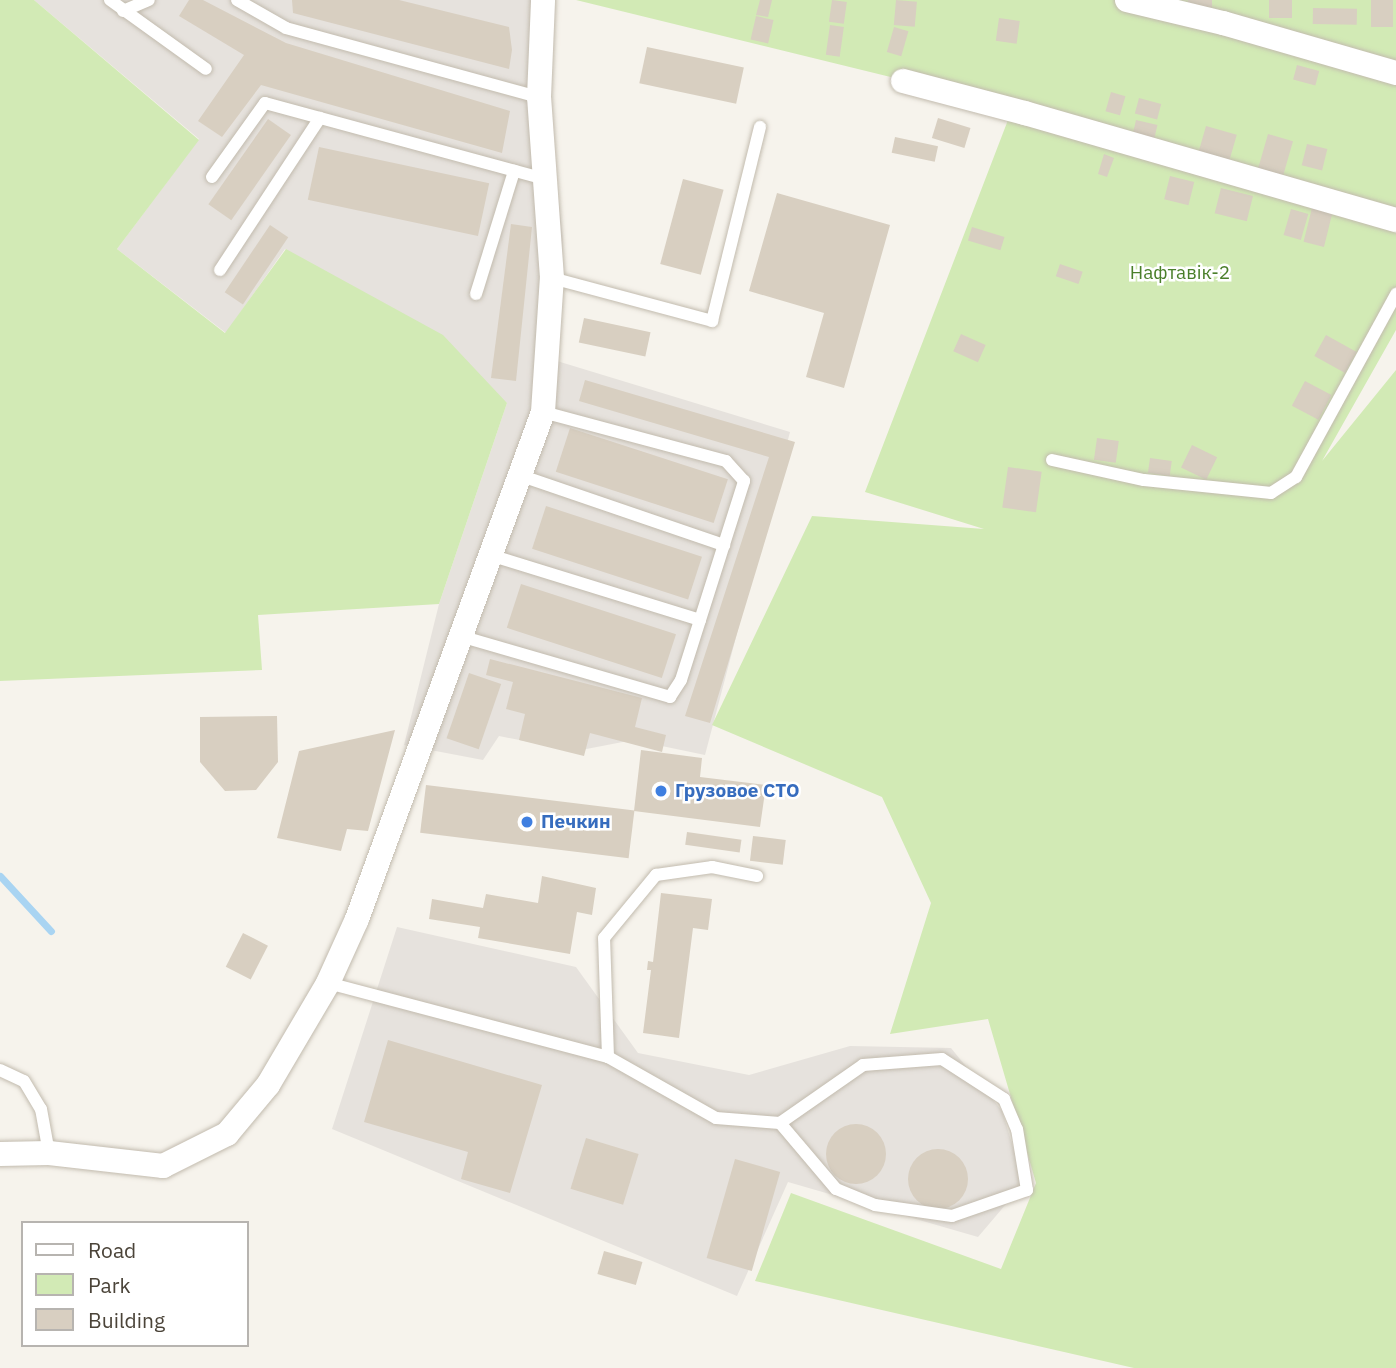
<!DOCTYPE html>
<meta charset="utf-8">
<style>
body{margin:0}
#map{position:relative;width:1396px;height:1368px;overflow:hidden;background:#f6f3ec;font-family:"IBM Plex Sans",sans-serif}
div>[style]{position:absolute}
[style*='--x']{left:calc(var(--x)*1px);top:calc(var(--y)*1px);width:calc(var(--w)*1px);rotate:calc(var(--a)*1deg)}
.industrial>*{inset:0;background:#e6e2dd}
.green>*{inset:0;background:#d2eab5}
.stream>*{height:7px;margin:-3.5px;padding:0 3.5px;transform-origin:3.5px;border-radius:3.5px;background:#a9d4f2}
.building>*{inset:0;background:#d8cfc1;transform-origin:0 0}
.round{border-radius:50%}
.roads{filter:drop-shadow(0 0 2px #c2bbae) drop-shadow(0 0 2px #c2bbae)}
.service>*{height:12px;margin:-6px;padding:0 6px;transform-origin:6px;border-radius:6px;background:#fff}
.minor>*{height:24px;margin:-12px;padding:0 12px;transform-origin:12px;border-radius:12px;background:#fff}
.dots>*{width:19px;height:19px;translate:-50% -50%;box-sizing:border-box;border:4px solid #fff;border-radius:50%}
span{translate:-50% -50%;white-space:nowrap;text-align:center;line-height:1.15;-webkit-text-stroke:5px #fff;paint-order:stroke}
.park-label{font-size:19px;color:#4a7f2a}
.shop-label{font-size:19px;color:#366cbe;font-weight:700}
.left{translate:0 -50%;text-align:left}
.legend{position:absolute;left:21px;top:1221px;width:228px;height:126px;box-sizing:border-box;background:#fff;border:2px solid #b7b4b0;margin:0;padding:9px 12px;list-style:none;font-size:21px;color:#4b4439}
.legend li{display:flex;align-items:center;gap:14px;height:35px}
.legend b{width:35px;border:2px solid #b7b4b0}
</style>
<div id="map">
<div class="industrial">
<div style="clip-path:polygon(34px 0,537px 0,563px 239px,557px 361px,790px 432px,705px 755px,633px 740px,576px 751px,499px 736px,483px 760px,404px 745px,439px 604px,507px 403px,285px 249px,226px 333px,117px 249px,199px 139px)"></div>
<div style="clip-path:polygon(397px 927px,576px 967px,638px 1053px,749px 1075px,850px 1046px,951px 1048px,1002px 1111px,1024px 1183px,978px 1237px,788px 1182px,737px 1296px,332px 1129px)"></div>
</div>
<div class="green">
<div style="clip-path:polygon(0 0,34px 0,199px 140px,117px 249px,225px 333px,286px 249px,443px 335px,507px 403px,439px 604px,258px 615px,262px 670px,0 681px)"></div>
<div style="clip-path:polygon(576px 0,1396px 0,1396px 330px,1322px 461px,1396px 370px,1396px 1368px,1134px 1368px,755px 1281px,791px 1193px,1001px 1269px,1036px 1183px,988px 1019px,890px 1034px,931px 903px,882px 797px,712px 725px,812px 516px,984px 529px,865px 492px,1013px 107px)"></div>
</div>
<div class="stream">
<div style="--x:0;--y:876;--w:75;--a:47.2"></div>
</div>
<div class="building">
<div style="clip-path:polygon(189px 0,203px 0,286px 43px,510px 111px,502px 153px,261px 85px,222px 137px,198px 121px,244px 55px,179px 16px)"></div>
<div style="clip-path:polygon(292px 0,399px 0,509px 27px,512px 50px,509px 69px,293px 13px)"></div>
<div style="clip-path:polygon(760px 0,772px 0,768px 17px,756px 15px)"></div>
<div style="left:832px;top:0;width:15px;height:22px;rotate:8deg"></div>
<div style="left:896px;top:0;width:21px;height:25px;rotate:5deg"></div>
<div style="clip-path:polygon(1188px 0,1212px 0,1212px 7px,1188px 6px)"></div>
<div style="left:1269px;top:0;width:23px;height:18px"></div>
<div style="left:1371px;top:0;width:22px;height:27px"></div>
<div style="left:1313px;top:8px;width:44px;height:16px;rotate:1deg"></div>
<div style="left:756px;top:16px;width:18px;height:24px;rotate:13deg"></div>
<div style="left:999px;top:18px;width:21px;height:23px;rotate:8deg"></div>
<div style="left:830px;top:25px;width:14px;height:30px;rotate:8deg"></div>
<div style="left:894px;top:27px;width:15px;height:26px;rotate:16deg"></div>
<div style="left:647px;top:47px;width:99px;height:37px;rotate:12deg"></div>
<div style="left:1297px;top:65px;width:23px;height:15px;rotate:15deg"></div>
<div style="left:1111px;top:92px;width:15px;height:20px;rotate:16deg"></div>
<div style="left:1139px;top:98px;width:23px;height:16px;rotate:15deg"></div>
<div style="left:938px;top:118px;width:34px;height:21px;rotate:17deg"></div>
<div style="left:268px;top:119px;width:28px;height:104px;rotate:35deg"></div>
<div style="left:1136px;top:120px;width:22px;height:15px;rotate:13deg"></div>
<div style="left:1206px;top:126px;width:32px;height:31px;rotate:16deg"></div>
<div style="left:1268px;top:134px;width:26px;height:42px;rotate:16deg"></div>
<div style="left:895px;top:137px;width:44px;height:16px;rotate:12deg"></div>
<div style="left:1307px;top:144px;width:21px;height:22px;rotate:14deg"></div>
<div style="left:319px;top:147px;width:174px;height:54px;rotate:12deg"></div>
<div style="clip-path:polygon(1104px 154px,1114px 158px,1107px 177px,1098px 174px)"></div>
<div style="left:1170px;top:176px;width:25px;height:24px;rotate:14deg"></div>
<div style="left:683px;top:179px;width:42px;height:88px;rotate:15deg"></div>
<div style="left:1221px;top:188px;width:33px;height:26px;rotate:14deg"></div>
<div style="clip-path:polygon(777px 193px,890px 225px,844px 388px,806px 377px,824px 313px,749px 291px)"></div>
<div style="left:1313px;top:204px;width:21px;height:39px;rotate:14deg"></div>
<div style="left:1291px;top:209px;width:18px;height:27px;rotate:16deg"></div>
<div style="clip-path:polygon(511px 224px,532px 227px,516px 381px,491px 378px)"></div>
<div style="left:270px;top:225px;width:22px;height:81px;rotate:34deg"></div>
<div style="left:972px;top:227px;width:34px;height:14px;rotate:17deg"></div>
<div style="left:1060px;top:264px;width:24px;height:13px;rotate:19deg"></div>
<div style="left:584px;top:318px;width:68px;height:25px;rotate:12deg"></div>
<div style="left:961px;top:334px;width:27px;height:19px;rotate:24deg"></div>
<div style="left:1326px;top:335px;width:35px;height:24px;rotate:29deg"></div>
<div style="clip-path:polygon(585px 380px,795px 442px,710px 723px,685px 716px,769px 457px,579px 401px)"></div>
<div style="left:1305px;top:381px;width:30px;height:28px;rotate:28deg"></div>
<div style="left:570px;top:428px;width:166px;height:46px;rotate:18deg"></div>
<div style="left:1097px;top:438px;width:22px;height:22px;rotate:8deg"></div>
<div style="left:1192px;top:445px;width:28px;height:25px;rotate:26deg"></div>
<div style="left:1150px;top:458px;width:22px;height:15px;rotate:8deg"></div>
<div style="left:1008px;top:467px;width:34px;height:41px;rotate:8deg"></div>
<div style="left:546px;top:506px;width:164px;height:45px;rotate:18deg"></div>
<div style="left:521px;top:584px;width:163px;height:46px;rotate:18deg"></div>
<div style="clip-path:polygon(490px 659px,642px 698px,635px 727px,666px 735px,662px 752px,590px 733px,584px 756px,519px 740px,525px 714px,506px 709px,513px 682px,486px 675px)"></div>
<div style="left:469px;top:673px;width:34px;height:69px;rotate:19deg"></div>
<div style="clip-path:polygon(277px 716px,278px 762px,256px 790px,225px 791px,200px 762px,200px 717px)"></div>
<div style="clip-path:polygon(395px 730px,368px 831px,347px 829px,341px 851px,277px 838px,299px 751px)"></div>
<div style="clip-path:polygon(641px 750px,702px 758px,700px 777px,766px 785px,760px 827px,634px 811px)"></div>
<div style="left:426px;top:785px;width:210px;height:48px;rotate:7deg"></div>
<div style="left:687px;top:832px;width:55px;height:13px;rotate:8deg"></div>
<div style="left:753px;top:836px;width:33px;height:25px;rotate:7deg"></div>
<div style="clip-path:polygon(542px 876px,596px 888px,592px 915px,577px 912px,570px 954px,478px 938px,480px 927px,429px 919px,432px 899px,483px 908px,486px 894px,538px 903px)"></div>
<div style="clip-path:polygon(661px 893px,712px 899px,708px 930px,693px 928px,679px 1038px,643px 1033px,651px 970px,647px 970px,648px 961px,653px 962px)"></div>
<div style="left:243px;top:933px;width:28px;height:38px;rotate:27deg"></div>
<div style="clip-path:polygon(388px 1040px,542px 1085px,510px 1193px,461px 1179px,468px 1152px,364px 1122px)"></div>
<div class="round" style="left:826px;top:1124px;width:60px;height:60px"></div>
<div style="left:586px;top:1138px;width:55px;height:53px;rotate:17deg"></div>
<div class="round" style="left:908px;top:1149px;width:60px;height:60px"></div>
<div style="left:735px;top:1159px;width:47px;height:103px;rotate:16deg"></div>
<div style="left:604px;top:1251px;width:40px;height:24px;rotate:16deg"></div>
</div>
<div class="roads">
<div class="service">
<div style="--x:110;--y:0;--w:118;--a:35.7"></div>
<div style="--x:237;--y:0;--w:56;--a:29.7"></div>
<div style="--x:286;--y:28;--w:262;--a:15.3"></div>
<div style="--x:123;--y:11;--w:28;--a:-23"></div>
<div style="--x:212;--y:177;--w:91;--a:-54.4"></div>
<div style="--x:265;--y:103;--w:290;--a:15.2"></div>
<div style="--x:220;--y:270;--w:182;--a:-56.7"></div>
<div style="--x:552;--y:278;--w:166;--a:15"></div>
<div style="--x:712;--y:321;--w:200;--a:-76.1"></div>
<div style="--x:476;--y:294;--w:129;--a:-72.8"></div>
<div style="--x:1052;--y:460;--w:94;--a:12.3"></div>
<div style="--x:1144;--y:480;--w:128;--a:5.8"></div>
<div style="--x:1271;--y:493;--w:30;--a:-33"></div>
<div style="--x:1296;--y:477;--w:209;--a:-61.3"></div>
<div style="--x:519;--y:475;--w:217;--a:18.9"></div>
<div style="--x:490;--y:555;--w:220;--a:17.2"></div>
<div style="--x:460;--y:636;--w:219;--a:16.2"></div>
<div style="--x:670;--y:697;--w:20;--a:-57"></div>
<div style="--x:681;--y:680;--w:209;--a:-72.4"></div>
<div style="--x:744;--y:481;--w:27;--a:-132"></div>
<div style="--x:726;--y:461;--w:189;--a:-165"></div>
<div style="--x:328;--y:983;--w:290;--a:14.8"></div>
<div style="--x:608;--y:1057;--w:124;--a:29.5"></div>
<div style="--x:716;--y:1118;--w:64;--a:4.5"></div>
<div style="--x:780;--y:1123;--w:101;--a:-34.9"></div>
<div style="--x:863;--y:1065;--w:79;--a:-4.3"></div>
<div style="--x:942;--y:1059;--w:74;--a:32.8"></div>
<div style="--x:1004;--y:1099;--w:33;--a:67"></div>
<div style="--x:1017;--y:1129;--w:62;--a:80.7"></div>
<div style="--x:1027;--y:1190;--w:79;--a:160.9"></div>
<div style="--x:952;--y:1216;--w:78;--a:-171.9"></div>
<div style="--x:875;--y:1205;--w:42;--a:-157.7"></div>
<div style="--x:836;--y:1189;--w:87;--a:-130.3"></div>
<div style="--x:608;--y:1057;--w:119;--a:-91.9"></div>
<div style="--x:604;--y:938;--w:82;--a:-50.5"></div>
<div style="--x:656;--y:875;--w:57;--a:-8.1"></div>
<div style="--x:712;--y:867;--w:46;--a:11.3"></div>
<div style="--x:0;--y:1070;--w:26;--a:25"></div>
<div style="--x:24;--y:1081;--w:33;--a:59"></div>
<div style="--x:41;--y:1109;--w:45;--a:79.7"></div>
</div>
<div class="minor">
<div style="--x:1127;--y:0;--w:99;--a:13.5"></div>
<div style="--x:1223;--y:23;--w:180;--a:16.1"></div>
<div style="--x:903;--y:81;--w:126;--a:14.7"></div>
<div style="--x:1025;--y:113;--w:386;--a:16.1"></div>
<div style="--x:0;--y:1154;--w:49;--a:-1.2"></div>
<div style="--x:49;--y:1153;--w:115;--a:6.5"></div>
<div style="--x:163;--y:1166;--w:72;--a:-26.6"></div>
<div style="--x:227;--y:1134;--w:64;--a:-50.1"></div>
<div style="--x:268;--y:1085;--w:118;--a:-59.5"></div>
<div style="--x:328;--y:983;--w:70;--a:-65.6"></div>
<div style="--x:357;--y:919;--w:540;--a:-69.85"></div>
<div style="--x:543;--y:412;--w:134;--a:-86.2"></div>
<div style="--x:552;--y:278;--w:181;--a:-94.1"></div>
<div style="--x:539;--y:97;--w:97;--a:-87.6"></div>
</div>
</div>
<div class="dots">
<div style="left:661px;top:791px;background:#3f7fe0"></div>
<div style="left:527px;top:822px;background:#3f7fe0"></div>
</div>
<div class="park-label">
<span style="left:1180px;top:273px">Нафтавік-2</span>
</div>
<div class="shop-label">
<span class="left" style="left:675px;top:791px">Грузовое СТО</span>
<span class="left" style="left:541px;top:822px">Печкин</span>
</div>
<ul class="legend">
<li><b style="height:9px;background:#fff"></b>Road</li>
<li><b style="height:19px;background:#d2eab5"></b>Park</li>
<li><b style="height:19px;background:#d8cfc1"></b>Building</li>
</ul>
</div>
